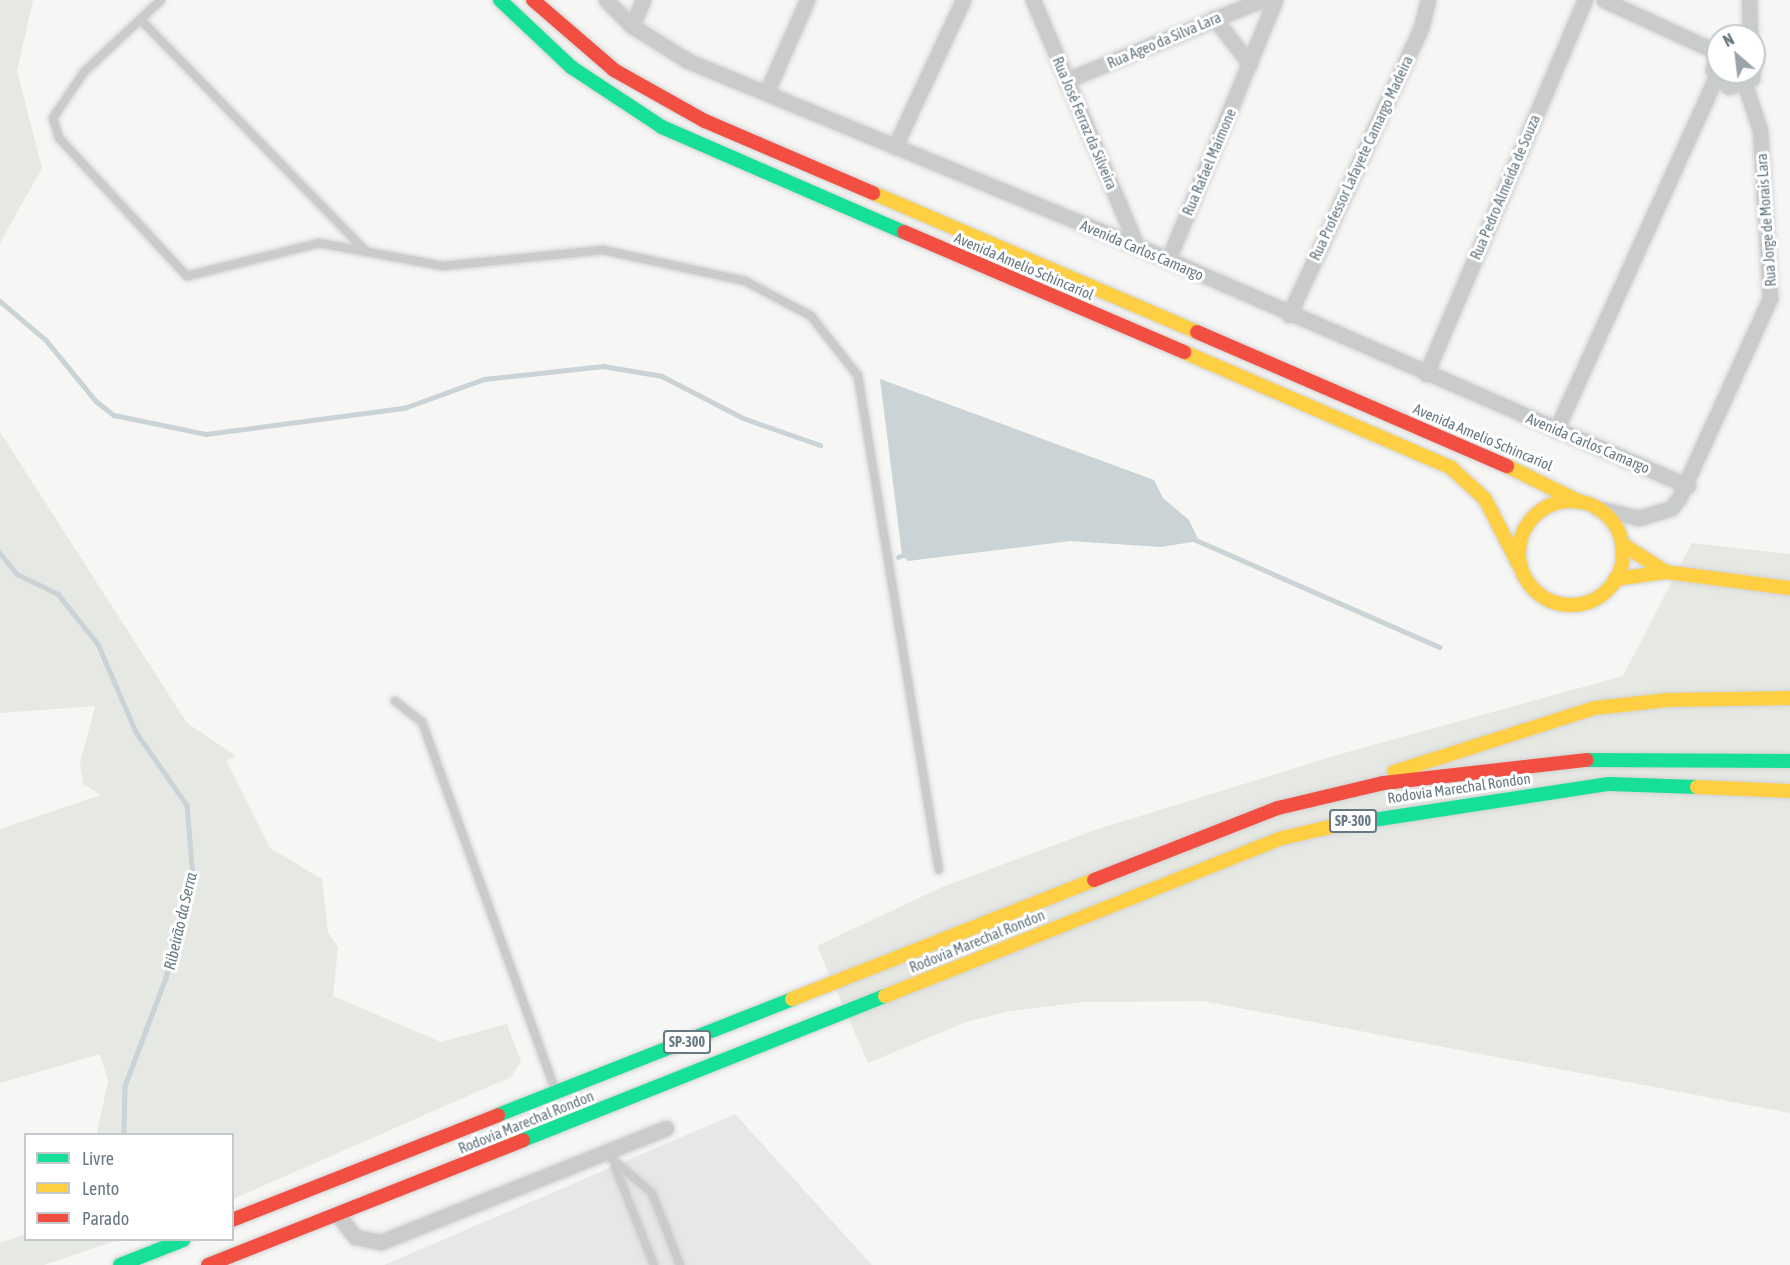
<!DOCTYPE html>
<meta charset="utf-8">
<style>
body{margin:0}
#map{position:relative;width:1790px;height:1265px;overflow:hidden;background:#f6f6f5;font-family:"Asap Condensed",sans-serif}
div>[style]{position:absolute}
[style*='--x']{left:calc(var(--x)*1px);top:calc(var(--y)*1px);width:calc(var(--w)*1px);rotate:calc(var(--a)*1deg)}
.built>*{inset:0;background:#e6e7e7}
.green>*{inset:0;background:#e6e8e3}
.water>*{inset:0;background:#cad3d5}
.stream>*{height:4.5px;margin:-2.25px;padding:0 2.25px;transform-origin:2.25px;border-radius:2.25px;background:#cad3d5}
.roads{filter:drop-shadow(0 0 2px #d2d3d4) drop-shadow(0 0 2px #d2d3d4)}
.lane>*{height:8px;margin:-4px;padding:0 4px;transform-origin:4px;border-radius:4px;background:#cacccc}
.street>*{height:15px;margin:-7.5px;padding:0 7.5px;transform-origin:7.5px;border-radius:7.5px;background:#cacccc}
.fast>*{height:14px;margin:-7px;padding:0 7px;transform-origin:7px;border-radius:7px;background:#16e098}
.slow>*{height:14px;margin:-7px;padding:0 7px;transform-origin:7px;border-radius:7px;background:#ffcf43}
.slow>.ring{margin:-7px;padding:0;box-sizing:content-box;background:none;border:14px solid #ffcf43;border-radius:50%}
.jam>*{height:14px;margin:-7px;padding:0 7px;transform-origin:7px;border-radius:7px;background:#f24e42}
span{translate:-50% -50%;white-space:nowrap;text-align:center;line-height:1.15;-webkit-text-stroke:6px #fff;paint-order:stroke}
.shield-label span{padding:2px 4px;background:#fff;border:2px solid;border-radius:4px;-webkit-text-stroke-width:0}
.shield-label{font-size:14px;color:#677983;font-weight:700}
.street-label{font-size:15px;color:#677983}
.water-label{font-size:16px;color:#637a7f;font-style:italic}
.legend{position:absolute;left:24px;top:1133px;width:210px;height:108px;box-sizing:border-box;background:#fff;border:2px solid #c2c9cd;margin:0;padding:8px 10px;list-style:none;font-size:18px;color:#677983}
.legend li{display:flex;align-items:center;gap:12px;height:30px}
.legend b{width:30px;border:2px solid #c2c9cd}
.north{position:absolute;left:1706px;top:24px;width:60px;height:60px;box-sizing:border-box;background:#fff;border:2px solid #c2c9cd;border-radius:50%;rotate:332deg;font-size:16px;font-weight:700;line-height:24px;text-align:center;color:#677983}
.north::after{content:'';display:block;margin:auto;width:21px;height:27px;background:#99a5ab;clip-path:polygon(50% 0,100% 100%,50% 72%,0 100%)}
</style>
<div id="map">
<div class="built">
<div style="clip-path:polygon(735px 1114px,872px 1265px,384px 1265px)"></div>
</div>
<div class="green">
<div style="clip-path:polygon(0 0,33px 0,17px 71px,42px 168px,0 243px)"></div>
<div style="clip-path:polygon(0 432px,187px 723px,236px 756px,226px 760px,270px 848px,322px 879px,328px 933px,338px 947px,333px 996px,441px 1042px,507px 1024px,521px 1061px,511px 1077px,233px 1199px,232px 1134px,97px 1134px,108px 1081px,100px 1054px,0 1083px,0 829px,101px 795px,83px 784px,80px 764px,95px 706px,0 713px)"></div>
<div style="clip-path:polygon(1692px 543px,1790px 554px,1790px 1113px,1203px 1001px,1084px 1002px,1010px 1011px,966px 1022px,868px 1063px,817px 946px,940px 888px,1095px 830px,1337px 755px,1623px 676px)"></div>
<div style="clip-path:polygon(25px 1234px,26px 1240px,118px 1240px,44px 1265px,0 1265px,0 1243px)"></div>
</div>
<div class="water">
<div style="clip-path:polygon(880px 379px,1154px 480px,1163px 498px,1189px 520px,1199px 541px,1160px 547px,1070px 541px,908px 561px,902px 555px)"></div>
</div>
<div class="stream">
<div style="--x:0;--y:301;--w:60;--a:40.3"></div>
<div style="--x:46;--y:340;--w:79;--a:50.7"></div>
<div style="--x:96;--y:401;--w:23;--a:38"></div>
<div style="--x:114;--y:415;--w:94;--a:11.7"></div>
<div style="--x:206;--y:434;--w:200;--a:-7.5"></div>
<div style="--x:404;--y:408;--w:85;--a:-19.9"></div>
<div style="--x:484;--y:379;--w:120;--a:-6.2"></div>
<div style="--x:603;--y:366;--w:60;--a:9.6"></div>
<div style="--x:662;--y:376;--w:91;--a:27.4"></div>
<div style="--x:743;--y:418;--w:82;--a:19.3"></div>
<div style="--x:1196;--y:540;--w:266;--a:23.7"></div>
<div style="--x:0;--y:553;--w:27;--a:51"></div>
<div style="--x:17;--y:574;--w:46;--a:26"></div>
<div style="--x:58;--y:594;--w:64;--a:51.3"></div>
<div style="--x:98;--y:644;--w:96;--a:66.6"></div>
<div style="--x:136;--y:732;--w:89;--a:55.1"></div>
<div style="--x:187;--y:805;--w:71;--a:85.2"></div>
<div style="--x:193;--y:876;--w:106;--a:104.8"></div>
<div style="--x:166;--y:978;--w:116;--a:110.8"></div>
<div style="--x:125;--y:1086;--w:48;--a:91.2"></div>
<div style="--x:898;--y:557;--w:11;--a:-22"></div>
</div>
<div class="roads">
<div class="lane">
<div style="--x:161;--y:0;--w:105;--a:136.9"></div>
<div style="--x:84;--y:72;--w:55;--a:124"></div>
<div style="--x:53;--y:118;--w:21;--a:73"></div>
<div style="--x:59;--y:138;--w:188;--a:47.2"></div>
<div style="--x:187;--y:276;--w:136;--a:-14"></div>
<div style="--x:319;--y:243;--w:126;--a:10.5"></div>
<div style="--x:443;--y:266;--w:161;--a:-5.7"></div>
<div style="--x:603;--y:250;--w:145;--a:12.3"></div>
<div style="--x:745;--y:281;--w:75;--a:27.9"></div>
<div style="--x:811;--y:316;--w:76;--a:51.9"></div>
<div style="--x:858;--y:376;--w:500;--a:80.7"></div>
<div style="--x:141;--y:20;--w:322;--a:45.8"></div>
<div style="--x:395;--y:701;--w:34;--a:38"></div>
<div style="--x:422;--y:722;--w:390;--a:70.1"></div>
<div style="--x:605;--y:1153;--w:62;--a:40.4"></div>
<div style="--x:652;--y:1193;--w:77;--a:68.7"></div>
<div style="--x:615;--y:1167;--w:105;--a:68.3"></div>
</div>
<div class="street">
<div style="--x:606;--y:0;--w:37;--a:45"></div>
<div style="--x:632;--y:26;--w:66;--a:32"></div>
<div style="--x:688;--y:61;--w:486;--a:22.4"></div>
<div style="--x:1137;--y:246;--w:601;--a:23.54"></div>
<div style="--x:1033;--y:0;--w:267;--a:67.1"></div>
<div style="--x:1604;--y:0;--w:124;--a:24.7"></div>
<div style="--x:1749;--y:0;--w:36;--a:88"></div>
<div style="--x:1214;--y:18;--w:58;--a:52"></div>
<div style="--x:632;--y:26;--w:28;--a:-67"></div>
<div style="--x:1718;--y:52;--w:19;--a:106"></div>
<div style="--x:1713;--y:70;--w:23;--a:47"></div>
<div style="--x:1729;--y:87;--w:25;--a:-21"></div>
<div style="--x:1752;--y:78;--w:20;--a:-84"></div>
<div style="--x:1067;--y:80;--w:210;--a:-22.4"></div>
<div style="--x:768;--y:89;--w:97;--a:-66.3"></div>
<div style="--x:895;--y:146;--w:161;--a:-65"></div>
<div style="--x:1168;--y:260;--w:281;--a:-67.6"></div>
<div style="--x:1289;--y:315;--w:316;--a:-65.3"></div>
<div style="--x:1421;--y:28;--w:29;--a:-76"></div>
<div style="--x:1426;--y:374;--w:406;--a:-67"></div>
<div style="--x:1556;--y:430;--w:388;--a:-65.6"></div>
<div style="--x:1597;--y:508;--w:43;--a:13.4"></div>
<div style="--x:1639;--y:518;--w:34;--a:-17"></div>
<div style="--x:1671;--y:508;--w:13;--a:-51"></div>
<div style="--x:1679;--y:498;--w:220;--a:-65.5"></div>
<div style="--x:1770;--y:298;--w:168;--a:-93.4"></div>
<div style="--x:1760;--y:130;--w:47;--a:-108.4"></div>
<div style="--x:338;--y:1215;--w:28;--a:52"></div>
<div style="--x:355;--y:1237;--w:26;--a:11"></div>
<div style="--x:381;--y:1242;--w:307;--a:-21.8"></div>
</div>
<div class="fast">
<div style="--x:500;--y:0;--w:98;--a:43.3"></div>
<div style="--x:571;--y:67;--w:109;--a:33.4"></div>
<div style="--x:662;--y:127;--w:264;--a:23.5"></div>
<div style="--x:1587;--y:760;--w:203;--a:0.3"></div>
<div style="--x:1334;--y:826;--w:278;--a:-8.7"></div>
<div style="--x:1609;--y:784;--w:88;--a:2"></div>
<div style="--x:498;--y:1115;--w:316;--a:-21.5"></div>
<div style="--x:523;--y:1140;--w:390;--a:-21.7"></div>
<div style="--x:120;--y:1265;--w:68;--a:-21.6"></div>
</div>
<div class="slow">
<div style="--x:873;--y:193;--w:353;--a:23.2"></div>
<div style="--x:1184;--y:352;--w:290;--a:23.4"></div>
<div style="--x:1450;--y:467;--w:47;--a:42.4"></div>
<div style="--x:1485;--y:499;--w:76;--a:62.8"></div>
<div style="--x:1507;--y:466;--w:81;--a:26.3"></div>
<div class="ring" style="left:1519px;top:501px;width:90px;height:90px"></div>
<div style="--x:1622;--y:544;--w:52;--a:32.5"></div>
<div style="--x:1615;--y:579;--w:51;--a:-7.8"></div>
<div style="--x:1666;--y:572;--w:125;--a:7.4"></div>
<div style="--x:1394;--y:772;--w:211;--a:-17.7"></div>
<div style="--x:1595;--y:708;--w:73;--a:-6.3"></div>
<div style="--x:1668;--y:700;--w:122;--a:-0.9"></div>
<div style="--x:1697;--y:787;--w:93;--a:2.5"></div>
<div style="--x:885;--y:996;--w:427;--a:-21.7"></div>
<div style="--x:1282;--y:838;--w:53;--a:-13"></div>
<div style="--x:792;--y:999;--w:325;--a:-21.5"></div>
</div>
<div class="jam">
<div style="--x:533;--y:0;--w:107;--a:40.8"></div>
<div style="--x:614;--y:70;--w:104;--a:29.3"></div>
<div style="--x:705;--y:121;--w:183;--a:23.2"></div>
<div style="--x:904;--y:232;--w:305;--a:23.2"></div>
<div style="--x:1197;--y:332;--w:338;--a:23.4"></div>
<div style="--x:1094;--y:880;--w:198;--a:-21.4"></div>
<div style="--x:1278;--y:808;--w:109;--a:-13.3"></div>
<div style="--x:1384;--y:783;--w:204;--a:-6.5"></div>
<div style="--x:232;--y:1220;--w:286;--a:-21.5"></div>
<div style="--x:208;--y:1265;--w:339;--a:-21.6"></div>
</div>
</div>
<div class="shield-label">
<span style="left:1353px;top:821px">SP-300</span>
<span style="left:687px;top:1042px">SP-300</span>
</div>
<div class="street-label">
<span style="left:1164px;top:40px;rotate:-23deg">Rua Ageo da Silva Lara</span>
<span style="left:1085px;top:123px;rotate:67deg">Rua José Ferraz da Silveira</span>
<span style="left:1361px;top:158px;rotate:-65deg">Rua Professor Lafayete Camargo Madeira</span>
<span style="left:1209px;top:162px;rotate:-67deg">Rua Rafael Maimone</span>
<span style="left:1505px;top:187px;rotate:-67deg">Rua Pedro Almeida de Souza</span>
<span style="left:1766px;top:220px;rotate:-94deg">Rua Jorge de Morais Lara</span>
<span style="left:1142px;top:250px;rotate:23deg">Avenida Carlos Camargo</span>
<span style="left:1024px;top:266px;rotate:23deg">Avenida Amelio Schincariol</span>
<span style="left:1483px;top:437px;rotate:23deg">Avenida Amelio Schincariol</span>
<span style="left:1588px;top:443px;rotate:23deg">Avenida Carlos Camargo</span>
<span style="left:1459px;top:788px;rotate:-8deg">Rodovia Marechal Rondon</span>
<span style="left:977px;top:941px;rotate:-22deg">Rodovia Marechal Rondon</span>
<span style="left:526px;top:1122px;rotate:-22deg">Rodovia Marechal Rondon</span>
</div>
<div class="water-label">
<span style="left:180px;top:921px;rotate:-77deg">Ribeirão da Serra</span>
</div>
<ul class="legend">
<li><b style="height:8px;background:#16e098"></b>Livre</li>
<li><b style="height:8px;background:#ffcf43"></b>Lento</li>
<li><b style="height:8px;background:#f24e42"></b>Parado</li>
</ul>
<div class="north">N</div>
</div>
